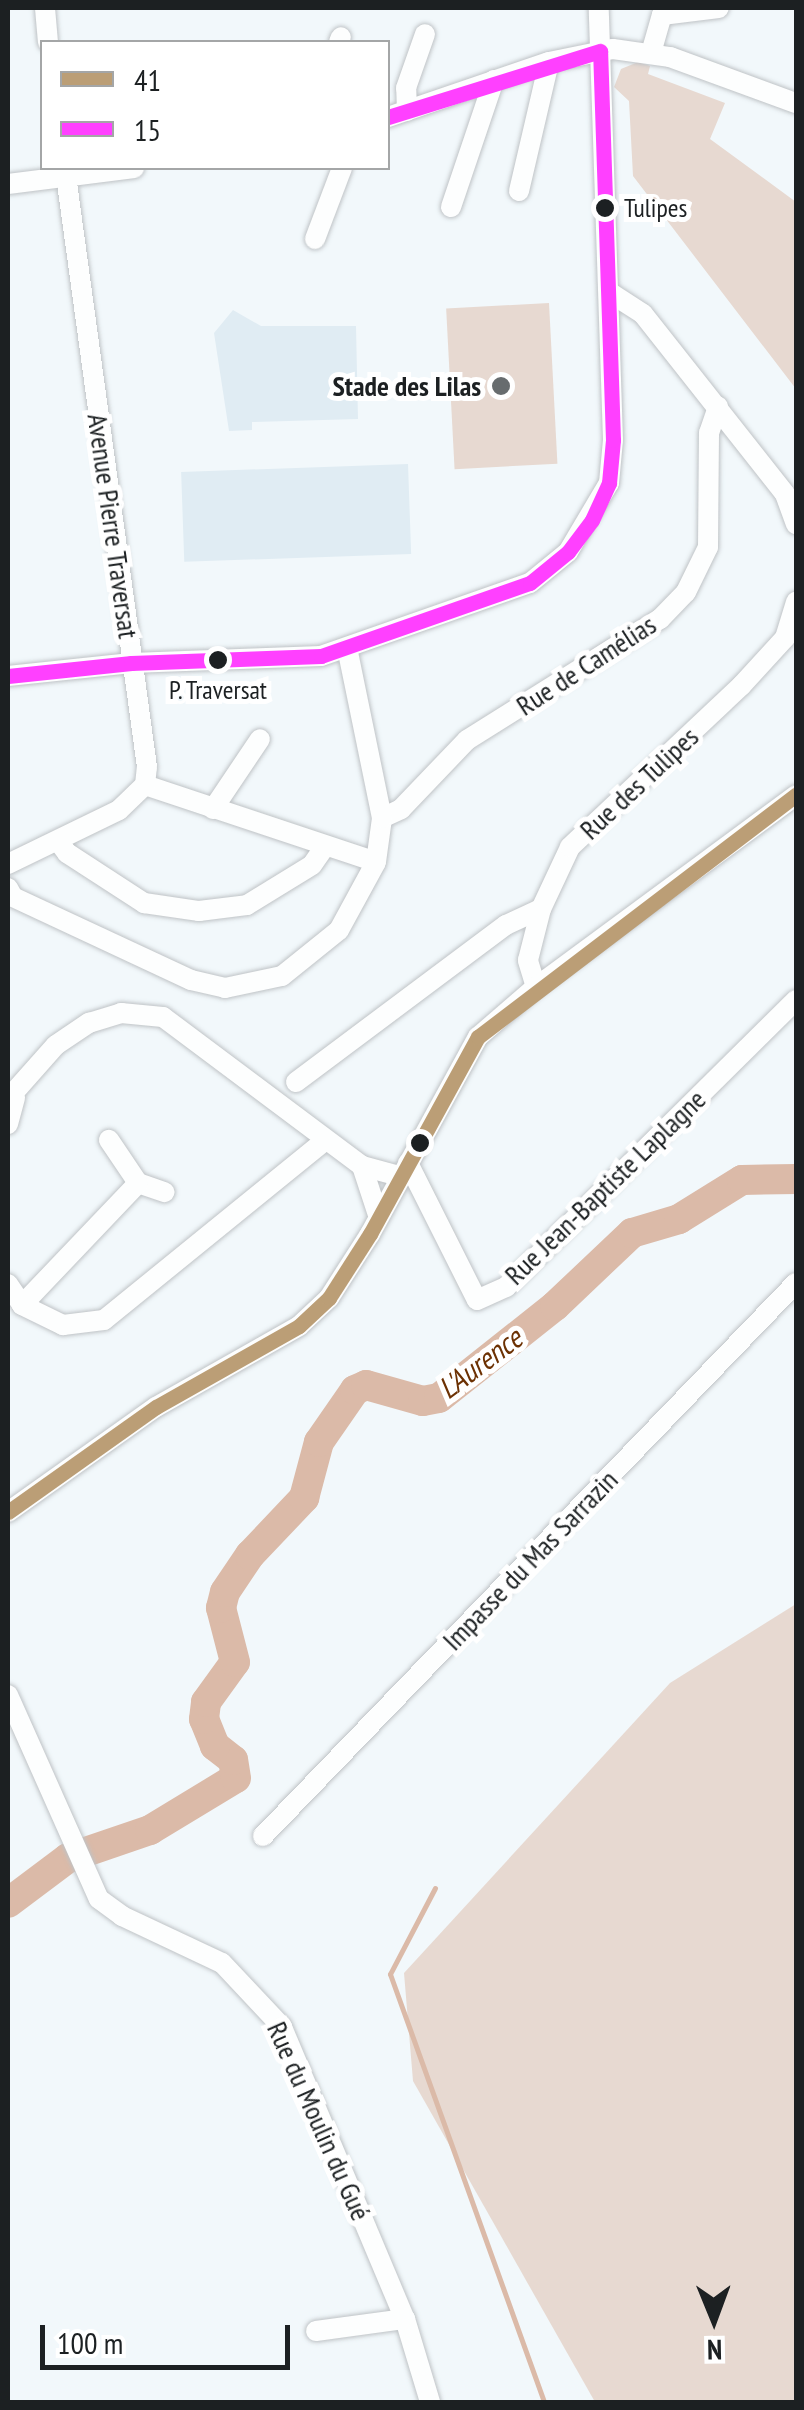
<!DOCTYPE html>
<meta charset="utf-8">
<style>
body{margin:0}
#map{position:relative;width:804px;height:2410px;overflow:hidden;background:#f2f8fb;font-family:"PT Sans Narrow",sans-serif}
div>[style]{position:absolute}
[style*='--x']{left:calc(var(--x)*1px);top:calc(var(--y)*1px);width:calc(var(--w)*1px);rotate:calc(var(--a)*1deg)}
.built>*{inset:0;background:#e0ecf3;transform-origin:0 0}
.green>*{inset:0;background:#e7d9d1;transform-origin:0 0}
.water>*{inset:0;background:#dbbaa8}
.stream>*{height:5px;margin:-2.5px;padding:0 2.5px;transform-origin:2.5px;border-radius:2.5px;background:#dbbaa8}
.river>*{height:30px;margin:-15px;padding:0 15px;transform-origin:15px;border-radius:15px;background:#dbbaa8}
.roads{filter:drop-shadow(0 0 2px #bfc3c6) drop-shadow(0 0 2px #bfc3c6)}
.street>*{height:20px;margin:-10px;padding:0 10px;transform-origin:10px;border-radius:10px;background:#fdfefe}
.bus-1>*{height:15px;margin:-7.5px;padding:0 7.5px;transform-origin:7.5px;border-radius:7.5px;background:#bb9e76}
.bus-2>*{height:15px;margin:-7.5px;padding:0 7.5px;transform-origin:7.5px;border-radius:7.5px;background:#ff40ff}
.dots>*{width:28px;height:28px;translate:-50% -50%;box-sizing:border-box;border:5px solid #fff;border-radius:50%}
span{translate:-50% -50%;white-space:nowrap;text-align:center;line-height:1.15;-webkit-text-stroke:10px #fff;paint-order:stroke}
.bus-label{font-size:26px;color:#1c2022}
.left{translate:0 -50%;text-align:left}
.poi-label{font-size:28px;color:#1c2022;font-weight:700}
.right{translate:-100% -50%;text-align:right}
.street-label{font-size:28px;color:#1c2022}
.water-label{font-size:30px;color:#6c3103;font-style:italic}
.frame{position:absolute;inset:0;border:10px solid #1c2022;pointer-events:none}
.legend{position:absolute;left:40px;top:40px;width:350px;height:130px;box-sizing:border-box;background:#fff;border:2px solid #a4a6a7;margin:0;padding:12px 18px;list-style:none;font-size:30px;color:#1c2022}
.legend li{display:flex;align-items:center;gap:20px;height:50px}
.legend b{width:50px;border:2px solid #a4a6a7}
.north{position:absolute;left:664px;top:2270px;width:100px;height:100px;-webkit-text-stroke:8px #fff;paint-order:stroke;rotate:179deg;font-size:28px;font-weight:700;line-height:40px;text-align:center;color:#1c2022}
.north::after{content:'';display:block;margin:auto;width:35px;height:45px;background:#1c2022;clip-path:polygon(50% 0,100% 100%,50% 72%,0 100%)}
.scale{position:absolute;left:40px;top:2325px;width:250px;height:45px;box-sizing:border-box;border:5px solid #1c2022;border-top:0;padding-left:12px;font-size:30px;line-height:35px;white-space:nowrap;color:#1c2022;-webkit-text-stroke:8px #fff;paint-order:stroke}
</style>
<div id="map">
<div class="built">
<div style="clip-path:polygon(233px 310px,261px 326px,356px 326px,358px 419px,252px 422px,252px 430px,229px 431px,214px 333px)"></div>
<div style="left:408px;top:464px;width:90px;height:227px;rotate:88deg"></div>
</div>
<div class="green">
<div style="clip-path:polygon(638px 62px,650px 66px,648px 74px,725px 103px,710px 139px,796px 202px,796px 389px,633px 176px,629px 101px,614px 87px,621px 69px)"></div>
<div style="left:549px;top:303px;width:161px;height:103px;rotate:87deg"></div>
<div style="clip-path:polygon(796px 1604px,796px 2402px,595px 2402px,413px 2081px,404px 1973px,670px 1683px)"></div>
</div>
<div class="water">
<div style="clip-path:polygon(780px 1175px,796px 1184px,744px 1183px,688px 1221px,638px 1236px,560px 1313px,460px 1396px,431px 1409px,360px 1395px,322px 1445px,311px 1502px,230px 1591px,227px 1606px,240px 1661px,209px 1717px,218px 1742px,243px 1762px,246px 1781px,179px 1824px,95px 1858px,92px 1850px,176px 1817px,236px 1777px,234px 1761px,215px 1746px,204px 1719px,206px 1702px,235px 1662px,221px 1608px,225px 1592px,250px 1555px,304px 1498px,319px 1442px,355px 1390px,366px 1385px,423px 1401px,439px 1398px,555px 1306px,632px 1233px,679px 1219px,742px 1180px)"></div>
<div style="clip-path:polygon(65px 1852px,71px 1865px,8px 1913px,8px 1892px)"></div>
</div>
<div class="stream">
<div style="--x:435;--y:1888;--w:97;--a:117.6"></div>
<div style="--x:390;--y:1974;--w:455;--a:70.2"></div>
</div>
<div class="river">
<div style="--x:8;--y:1903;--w:75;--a:-36.9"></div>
<div style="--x:68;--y:1858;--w:87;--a:-18.9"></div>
<div style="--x:150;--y:1830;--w:100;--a:-31.2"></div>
<div style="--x:236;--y:1778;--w:18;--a:-99"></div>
<div style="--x:233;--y:1760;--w:23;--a:-142"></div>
<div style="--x:215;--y:1746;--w:29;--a:-112"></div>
<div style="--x:204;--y:1719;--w:17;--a:-83"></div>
<div style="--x:206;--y:1702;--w:49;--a:-54.1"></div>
<div style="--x:235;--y:1662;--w:56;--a:-104.5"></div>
<div style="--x:221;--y:1608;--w:16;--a:-76"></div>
<div style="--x:225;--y:1592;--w:45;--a:-56"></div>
<div style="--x:250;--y:1555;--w:79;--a:-46.5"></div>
<div style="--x:304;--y:1498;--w:58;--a:-75"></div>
<div style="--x:319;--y:1442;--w:63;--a:-55.3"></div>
<div style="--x:355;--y:1390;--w:12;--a:-24"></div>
<div style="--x:366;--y:1385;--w:59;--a:15.7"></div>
<div style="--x:423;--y:1401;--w:16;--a:-11"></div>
<div style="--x:439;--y:1398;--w:148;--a:-38.4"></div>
<div style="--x:555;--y:1306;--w:106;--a:-43.5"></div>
<div style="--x:632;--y:1233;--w:49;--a:-16.6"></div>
<div style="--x:679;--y:1219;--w:74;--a:-31.8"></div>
<div style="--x:742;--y:1180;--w:54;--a:-1.1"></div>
</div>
<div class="roads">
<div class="street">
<div style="--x:45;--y:8;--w:34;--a:85"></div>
<div style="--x:339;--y:42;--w:5;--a:-68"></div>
<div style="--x:651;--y:53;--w:40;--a:-74"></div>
<div style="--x:662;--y:15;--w:57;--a:-7"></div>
<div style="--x:407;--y:111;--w:23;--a:-92"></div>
<div style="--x:406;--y:88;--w:57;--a:-70.6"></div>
<div style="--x:388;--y:117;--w:170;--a:-18.9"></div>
<div style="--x:549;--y:62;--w:65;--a:-11.5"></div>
<div style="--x:613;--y:49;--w:58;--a:8"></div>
<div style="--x:670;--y:57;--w:134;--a:20.1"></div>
<div style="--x:8;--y:184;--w:127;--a:-7.2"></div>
<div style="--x:519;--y:191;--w:132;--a:-76.9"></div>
<div style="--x:451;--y:207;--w:134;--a:-71.3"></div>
<div style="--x:315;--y:239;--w:76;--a:-69.2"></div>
<div style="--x:609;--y:292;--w:40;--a:32.9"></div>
<div style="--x:643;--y:314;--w:229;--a:51.7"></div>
<div style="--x:785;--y:494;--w:32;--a:70"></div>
<div style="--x:8;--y:676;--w:124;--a:-6"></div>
<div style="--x:131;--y:663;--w:190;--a:-2.1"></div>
<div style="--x:321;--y:656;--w:221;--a:-19.3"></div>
<div style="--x:530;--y:583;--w:49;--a:-39.2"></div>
<div style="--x:568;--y:552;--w:80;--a:-59.3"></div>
<div style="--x:609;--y:483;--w:43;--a:-84.7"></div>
<div style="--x:613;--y:440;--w:432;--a:-91.9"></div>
<div style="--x:145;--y:785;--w:243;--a:18.4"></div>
<div style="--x:213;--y:809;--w:84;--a:-56.1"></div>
<div style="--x:382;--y:818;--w:21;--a:-25"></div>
<div style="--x:401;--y:809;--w:95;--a:-46.3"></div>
<div style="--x:467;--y:740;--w:228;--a:-32.1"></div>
<div style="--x:660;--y:619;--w:37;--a:-46"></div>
<div style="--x:686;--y:592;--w:50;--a:-63.9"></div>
<div style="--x:708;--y:547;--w:114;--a:-89.5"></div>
<div style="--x:709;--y:433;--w:28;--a:-71"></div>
<div style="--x:58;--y:841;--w:15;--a:53"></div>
<div style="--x:67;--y:853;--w:92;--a:33"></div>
<div style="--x:144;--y:903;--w:56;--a:8.3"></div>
<div style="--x:199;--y:911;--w:48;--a:-7.1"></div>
<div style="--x:247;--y:905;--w:76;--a:-31.6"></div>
<div style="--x:312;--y:865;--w:21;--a:-55"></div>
<div style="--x:8;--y:864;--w:123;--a:-25.9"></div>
<div style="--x:119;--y:810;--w:36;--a:-44"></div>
<div style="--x:145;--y:785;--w:18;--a:-84"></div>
<div style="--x:147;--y:767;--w:605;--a:-97.8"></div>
<div style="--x:8;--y:888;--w:10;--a:61"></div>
<div style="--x:13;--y:897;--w:196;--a:25"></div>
<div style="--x:191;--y:980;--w:35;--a:13"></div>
<div style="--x:225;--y:988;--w:58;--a:-11.9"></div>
<div style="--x:282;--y:976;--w:73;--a:-38.9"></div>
<div style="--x:339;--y:930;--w:77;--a:-61.4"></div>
<div style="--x:376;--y:862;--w:44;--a:-82.2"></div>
<div style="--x:382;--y:818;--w:174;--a:-101.6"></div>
<div style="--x:536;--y:987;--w:28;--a:-107"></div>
<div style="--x:528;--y:960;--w:53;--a:-75.7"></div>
<div style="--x:541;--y:909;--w:68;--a:-64.9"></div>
<div style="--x:570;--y:847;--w:235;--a:-43.3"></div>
<div style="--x:741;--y:686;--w:65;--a:-47.5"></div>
<div style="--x:785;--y:638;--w:38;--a:-73"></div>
<div style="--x:296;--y:1082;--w:262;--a:-36.8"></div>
<div style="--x:506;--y:925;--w:38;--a:-25"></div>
<div style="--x:8;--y:1099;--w:72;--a:-48.4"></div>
<div style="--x:56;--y:1045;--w:40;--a:-34"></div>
<div style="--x:89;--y:1023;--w:34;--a:-17"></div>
<div style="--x:121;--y:1013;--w:42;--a:5.4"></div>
<div style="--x:163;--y:1017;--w:249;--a:36.8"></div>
<div style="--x:8;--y:1124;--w:27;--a:-75"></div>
<div style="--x:408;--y:1163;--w:153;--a:63.3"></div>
<div style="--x:477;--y:1300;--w:32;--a:-24"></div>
<div style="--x:506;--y:1287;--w:408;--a:-44.7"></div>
<div style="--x:138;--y:1183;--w:28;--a:19"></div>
<div style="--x:378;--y:1215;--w:52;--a:-108.1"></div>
<div style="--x:362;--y:1166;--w:38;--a:15"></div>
<div style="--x:8;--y:1284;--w:25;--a:56"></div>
<div style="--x:22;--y:1305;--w:46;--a:26"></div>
<div style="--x:63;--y:1325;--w:41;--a:-7"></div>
<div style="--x:104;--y:1320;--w:284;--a:-39.1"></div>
<div style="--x:22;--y:1305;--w:168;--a:-46.4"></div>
<div style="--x:138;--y:1183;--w:52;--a:-124"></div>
<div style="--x:8;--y:1512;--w:181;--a:-35.4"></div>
<div style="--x:156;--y:1407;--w:164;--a:-29.5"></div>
<div style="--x:299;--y:1326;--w:41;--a:-43"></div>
<div style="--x:329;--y:1298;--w:76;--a:-57.4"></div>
<div style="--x:370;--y:1234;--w:225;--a:-61.3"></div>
<div style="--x:478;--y:1037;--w:77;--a:-40.8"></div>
<div style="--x:536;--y:987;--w:323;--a:-36.4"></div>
<div style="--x:8;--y:1695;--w:223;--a:66"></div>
<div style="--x:99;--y:1899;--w:29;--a:36"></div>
<div style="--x:122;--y:1916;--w:110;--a:25.2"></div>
<div style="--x:222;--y:1963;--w:88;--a:46.8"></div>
<div style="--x:282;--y:2027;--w:317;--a:67.2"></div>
<div style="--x:405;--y:2319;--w:87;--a:73.2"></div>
<div style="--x:263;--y:1836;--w:768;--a:-46.06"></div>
<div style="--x:316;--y:2331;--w:90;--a:-7.7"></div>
</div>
</div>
<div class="bus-1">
<div style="--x:8;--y:1512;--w:181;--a:-35.4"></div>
<div style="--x:156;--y:1407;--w:164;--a:-29.5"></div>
<div style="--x:299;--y:1326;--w:41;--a:-43"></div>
<div style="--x:329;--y:1298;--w:76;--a:-57.4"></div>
<div style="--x:370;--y:1234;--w:225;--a:-61.3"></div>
<div style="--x:478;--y:1037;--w:400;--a:-37.3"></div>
</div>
<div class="bus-2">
<div style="--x:8;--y:676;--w:124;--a:-6"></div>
<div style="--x:131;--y:663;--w:190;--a:-2.1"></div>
<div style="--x:321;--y:656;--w:221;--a:-19.3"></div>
<div style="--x:530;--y:583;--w:49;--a:-39.2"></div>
<div style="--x:568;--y:552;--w:40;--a:-53"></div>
<div style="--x:592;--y:520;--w:41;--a:-65.3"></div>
<div style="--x:609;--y:483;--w:43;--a:-84.7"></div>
<div style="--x:613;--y:440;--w:389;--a:-91.9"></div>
<div style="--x:600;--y:51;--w:222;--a:162.7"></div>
</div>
<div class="dots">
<div style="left:605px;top:208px;background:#1c2022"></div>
<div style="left:501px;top:386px;background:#676c6e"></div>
<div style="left:218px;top:660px;background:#1c2022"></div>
<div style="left:420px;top:1143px;background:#1c2022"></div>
</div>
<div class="bus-label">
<span class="left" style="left:624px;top:208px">Tulipes</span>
<span style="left:218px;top:690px">P. Traversat</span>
</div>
<div class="poi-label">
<span class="right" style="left:481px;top:386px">Stade des Lilas</span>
</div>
<div class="street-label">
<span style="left:113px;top:526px;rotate:82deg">Avenue Pierre Traversat</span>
<span style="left:586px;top:665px;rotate:-33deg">Rue de Camélias</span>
<span style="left:639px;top:783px;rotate:-43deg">Rue des Tulipes</span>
<span style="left:605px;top:1187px;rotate:-44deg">Rue Jean-Baptiste Laplagne</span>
<span style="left:530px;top:1560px;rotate:-46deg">Impasse du Mas Sarrazin</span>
<span style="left:319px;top:2121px;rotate:66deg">Rue du Moulin du Gué</span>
</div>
<div class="water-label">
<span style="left:480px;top:1363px;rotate:-37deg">L'Aurence</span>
</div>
<div class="frame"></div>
<ul class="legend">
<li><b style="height:12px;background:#bb9e76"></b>41</li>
<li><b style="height:12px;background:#ff40ff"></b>15</li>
</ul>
<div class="north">N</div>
<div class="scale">100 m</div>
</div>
